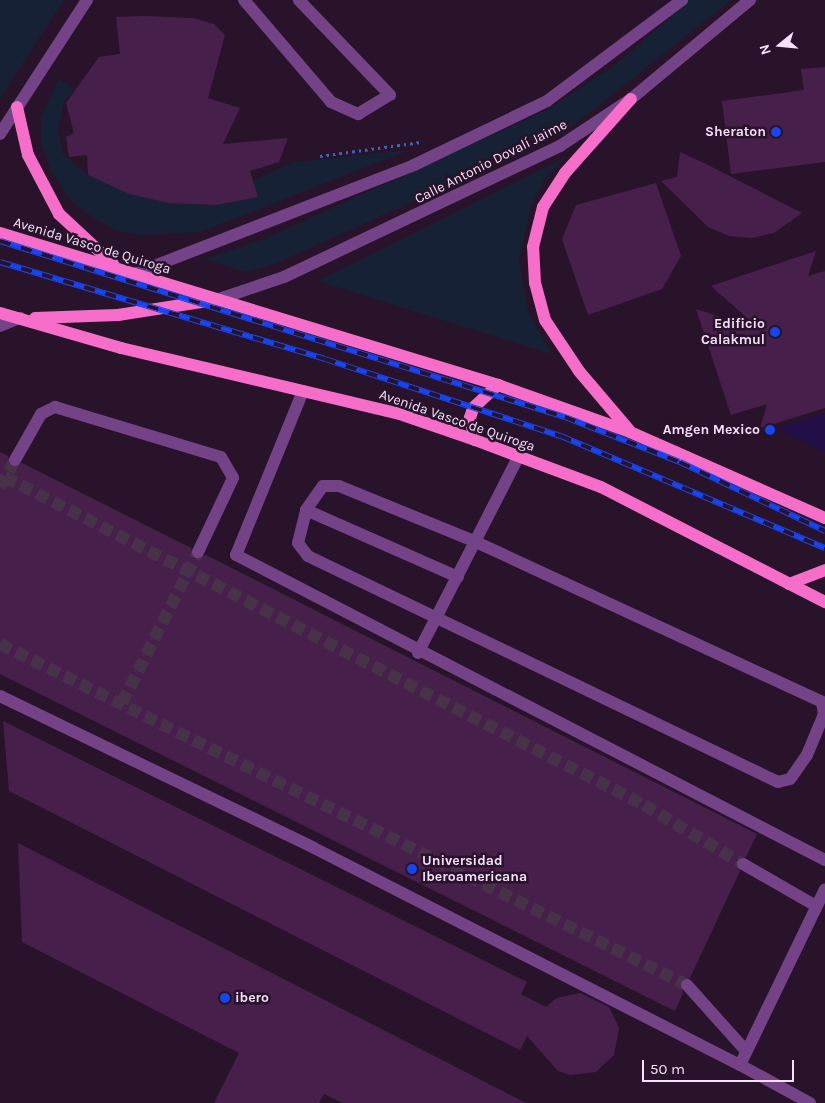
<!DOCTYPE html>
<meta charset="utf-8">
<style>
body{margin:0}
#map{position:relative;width:825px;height:1103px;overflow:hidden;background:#28132b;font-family:Karla,sans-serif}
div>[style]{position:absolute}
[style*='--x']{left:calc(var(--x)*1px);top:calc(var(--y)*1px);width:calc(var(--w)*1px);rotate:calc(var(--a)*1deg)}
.green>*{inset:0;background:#172135}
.water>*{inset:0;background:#220f48}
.building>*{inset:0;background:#46204b}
.minor-tunnel>*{height:12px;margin-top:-6px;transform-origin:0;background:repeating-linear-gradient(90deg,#47324a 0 12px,transparent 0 18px)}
.path>*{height:3px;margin-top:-1.5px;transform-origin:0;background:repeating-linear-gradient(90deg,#3a67b7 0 2.5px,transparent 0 6.5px)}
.minor>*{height:12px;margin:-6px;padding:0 6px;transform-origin:6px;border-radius:6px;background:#744287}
.major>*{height:12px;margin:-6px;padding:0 6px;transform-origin:6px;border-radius:6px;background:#f66eca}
.rail>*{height:5.5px;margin-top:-2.75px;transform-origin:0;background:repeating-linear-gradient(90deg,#28132b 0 11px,#1845f0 0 22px);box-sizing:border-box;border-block:1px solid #1845f0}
.dots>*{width:14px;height:14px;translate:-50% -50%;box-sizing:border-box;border:2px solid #28132b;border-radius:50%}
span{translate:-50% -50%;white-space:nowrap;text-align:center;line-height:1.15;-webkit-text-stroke:5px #28132b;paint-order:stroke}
.poi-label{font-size:14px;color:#f7dffd;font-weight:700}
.right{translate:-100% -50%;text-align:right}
.left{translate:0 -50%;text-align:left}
.street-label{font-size:14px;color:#f7dffd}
.north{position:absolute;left:755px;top:20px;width:50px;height:50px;-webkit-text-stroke:4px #28132b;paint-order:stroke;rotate:253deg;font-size:14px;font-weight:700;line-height:20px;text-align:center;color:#f7dffd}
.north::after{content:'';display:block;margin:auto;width:18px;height:22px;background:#f7dffd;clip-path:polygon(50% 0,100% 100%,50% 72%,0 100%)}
.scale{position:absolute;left:642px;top:1060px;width:152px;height:22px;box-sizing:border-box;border:2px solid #f7dffd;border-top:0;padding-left:6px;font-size:15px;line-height:18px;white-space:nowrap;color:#f7dffd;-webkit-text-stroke:4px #28132b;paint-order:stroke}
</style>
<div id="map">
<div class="green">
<div style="clip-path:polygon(0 0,64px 0,0 98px)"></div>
<div style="clip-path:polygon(690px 0,731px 0,564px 133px,277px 263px,245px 272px,205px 259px,266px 238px,547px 110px,615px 65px)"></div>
<div style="clip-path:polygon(59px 79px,75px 89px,64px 102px,58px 129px,63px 154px,88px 175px,129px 194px,169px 203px,216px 205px,258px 197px,253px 181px,293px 162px,410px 150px,200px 232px,140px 235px,115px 230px,94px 218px,73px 203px,49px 167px,41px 142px,41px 116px)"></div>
<div style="clip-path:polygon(566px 157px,545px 178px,532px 203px,519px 259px,528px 311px,551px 354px,318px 281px)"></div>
</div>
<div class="water">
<div style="clip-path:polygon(825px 413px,825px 453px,778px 428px)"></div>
</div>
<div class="building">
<div style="clip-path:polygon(143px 16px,193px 18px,214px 24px,225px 35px,208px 98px,240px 108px,223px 144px,288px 138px,279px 162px,250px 171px,258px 197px,216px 205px,169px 203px,129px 194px,88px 175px,87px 155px,69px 157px,66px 137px,74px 133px,66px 103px,99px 57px,120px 54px,116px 17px)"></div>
<div style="clip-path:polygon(825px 67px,825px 162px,731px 174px,722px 101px,804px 90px,801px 69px)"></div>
<div style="clip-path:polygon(680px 152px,704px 163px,802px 213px,774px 233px,751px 238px,729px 236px,708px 227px,661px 181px,677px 177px)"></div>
<div style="clip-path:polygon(656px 183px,681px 256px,662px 289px,588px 315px,562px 239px,576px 205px)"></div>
<div style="clip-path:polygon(816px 251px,808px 276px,825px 271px,825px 408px,760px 428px,767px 404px,731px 415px,696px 309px,761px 330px,711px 286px)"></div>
<div style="clip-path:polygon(0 452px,8px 456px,11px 467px,22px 463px,191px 548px,194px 559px,206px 555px,757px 834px,746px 857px,736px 860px,740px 871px,690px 978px,680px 982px,683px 993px,675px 1011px,0 674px)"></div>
<div style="clip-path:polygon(3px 721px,527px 982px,521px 994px,546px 1007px,557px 998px,580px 993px,609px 1007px,619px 1028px,614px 1055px,596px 1072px,570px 1075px,558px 1071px,527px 1036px,520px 1050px,9px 791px)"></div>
<div style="clip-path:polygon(18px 843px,526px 1103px,343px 1103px,324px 1094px,319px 1103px,214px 1103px,239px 1053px,22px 942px)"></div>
</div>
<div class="minor-tunnel">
<div style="--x:5;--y:477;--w:718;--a:27.17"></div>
<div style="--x:644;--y:805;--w:115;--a:30.8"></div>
<div style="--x:0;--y:487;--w:31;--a:-61"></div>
<div style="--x:0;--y:644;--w:767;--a:26.4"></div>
<div style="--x:122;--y:703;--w:169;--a:-63.3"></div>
</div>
<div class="path">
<div style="--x:320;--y:156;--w:102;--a:-7.9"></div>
</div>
<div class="minor">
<div style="--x:244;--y:0;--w:134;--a:49.5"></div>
<div style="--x:331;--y:102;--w:30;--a:24"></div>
<div style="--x:358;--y:114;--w:37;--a:-31"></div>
<div style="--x:390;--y:95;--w:132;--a:-133.8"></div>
<div style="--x:0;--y:134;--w:160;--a:-57"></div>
<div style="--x:136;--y:273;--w:298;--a:-21.2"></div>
<div style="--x:414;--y:165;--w:148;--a:-25.7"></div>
<div style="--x:547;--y:101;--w:169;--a:-36.8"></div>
<div style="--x:216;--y:300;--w:72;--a:-18.7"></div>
<div style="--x:284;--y:277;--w:306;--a:-25.4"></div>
<div style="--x:560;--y:146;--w:85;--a:-33.5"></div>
<div style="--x:631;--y:99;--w:155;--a:-39.8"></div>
<div style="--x:0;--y:326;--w:22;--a:-22"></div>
<div style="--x:303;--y:391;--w:177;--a:112.2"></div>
<div style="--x:236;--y:555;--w:663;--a:27.38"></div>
<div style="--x:15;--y:460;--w:53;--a:-60.5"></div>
<div style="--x:41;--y:414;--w:16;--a:-27"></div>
<div style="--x:55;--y:407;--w:173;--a:16.8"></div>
<div style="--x:221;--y:457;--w:24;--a:60"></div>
<div style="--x:233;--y:478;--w:82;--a:115.3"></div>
<div style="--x:323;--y:486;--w:16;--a:0"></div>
<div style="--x:339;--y:486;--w:148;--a:22.2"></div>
<div style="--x:476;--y:542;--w:381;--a:24.8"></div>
<div style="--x:822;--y:702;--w:12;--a:81"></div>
<div style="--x:824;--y:714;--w:44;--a:112.5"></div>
<div style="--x:807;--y:755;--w:29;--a:125"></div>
<div style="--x:790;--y:779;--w:12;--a:166"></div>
<div style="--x:778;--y:782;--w:522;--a:-154.32"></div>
<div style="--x:308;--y:556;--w:16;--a:-128"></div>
<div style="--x:298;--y:543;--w:34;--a:-76"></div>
<div style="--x:306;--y:510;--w:29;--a:-55"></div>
<div style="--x:306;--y:510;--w:166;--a:23.8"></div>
<div style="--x:418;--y:653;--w:221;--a:-62.9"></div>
<div style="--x:0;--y:696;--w:349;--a:25.8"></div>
<div style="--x:314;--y:848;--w:478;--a:27"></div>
<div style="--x:743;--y:864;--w:84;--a:29.9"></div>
<div style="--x:687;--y:985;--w:89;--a:48.2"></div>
<div style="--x:810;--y:1103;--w:80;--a:-151.5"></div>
<div style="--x:740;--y:1065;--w:195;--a:-64.2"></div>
</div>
<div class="major">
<div style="--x:17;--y:107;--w:49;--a:77.1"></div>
<div style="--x:28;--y:155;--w:67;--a:62.3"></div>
<div style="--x:59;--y:214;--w:74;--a:42.8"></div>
<div style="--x:0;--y:233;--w:521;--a:16.97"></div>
<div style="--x:498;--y:385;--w:140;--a:19.6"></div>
<div style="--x:630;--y:432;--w:213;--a:23.8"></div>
<div style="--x:0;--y:313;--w:126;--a:16.1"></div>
<div style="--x:121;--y:348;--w:284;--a:13.3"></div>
<div style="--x:397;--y:413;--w:83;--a:19.1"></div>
<div style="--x:475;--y:440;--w:134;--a:20.5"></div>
<div style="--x:601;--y:487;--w:252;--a:27.2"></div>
<div style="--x:35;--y:318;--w:83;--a:-2.1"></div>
<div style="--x:118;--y:315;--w:97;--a:-8.9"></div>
<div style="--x:629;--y:430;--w:77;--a:-130.3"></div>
<div style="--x:579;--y:371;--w:61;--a:-123.7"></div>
<div style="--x:545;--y:320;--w:38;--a:-105"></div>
<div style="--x:535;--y:283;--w:36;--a:-93"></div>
<div style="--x:533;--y:247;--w:41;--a:-76"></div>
<div style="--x:543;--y:207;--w:40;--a:-57.1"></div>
<div style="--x:565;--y:173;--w:99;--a:-48.3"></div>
<div style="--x:475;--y:440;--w:23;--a:-103"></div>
<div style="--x:470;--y:418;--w:10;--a:-73"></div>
<div style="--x:473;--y:408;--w:34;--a:-43"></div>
<div style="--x:789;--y:584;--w:39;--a:-21"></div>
</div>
<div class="rail">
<div style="--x:0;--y:241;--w:592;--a:17.3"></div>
<div style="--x:565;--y:417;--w:123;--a:21.4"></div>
<div style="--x:680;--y:462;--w:161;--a:25.4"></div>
<div style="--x:0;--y:262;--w:339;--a:16.6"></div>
<div style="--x:325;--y:359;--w:248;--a:18.1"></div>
<div style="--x:561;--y:436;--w:287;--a:23"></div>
</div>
<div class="dots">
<div style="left:776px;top:132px;background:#1845f0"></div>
<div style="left:775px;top:332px;background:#1845f0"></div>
<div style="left:770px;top:430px;background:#1845f0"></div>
<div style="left:412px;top:869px;background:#1845f0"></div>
<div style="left:225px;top:998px;background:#1845f0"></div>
</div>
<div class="poi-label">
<span class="right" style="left:766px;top:132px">Sheraton</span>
<span class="right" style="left:765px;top:332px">Edificio<br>Calakmul</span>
<span class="right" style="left:760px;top:430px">Amgen Mexico</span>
<span class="left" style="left:422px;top:869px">Universidad<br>Iberoamericana</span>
<span class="left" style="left:235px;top:998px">ibero</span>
</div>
<div class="street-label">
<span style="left:491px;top:162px;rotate:-27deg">Calle Antonio Dovalí Jaime</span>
<span style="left:92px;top:246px;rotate:17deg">Avenida Vasco de Quiroga</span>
<span style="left:457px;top:421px;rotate:19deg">Avenida Vasco de Quiroga</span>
</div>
<div class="north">N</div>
<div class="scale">50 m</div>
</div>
